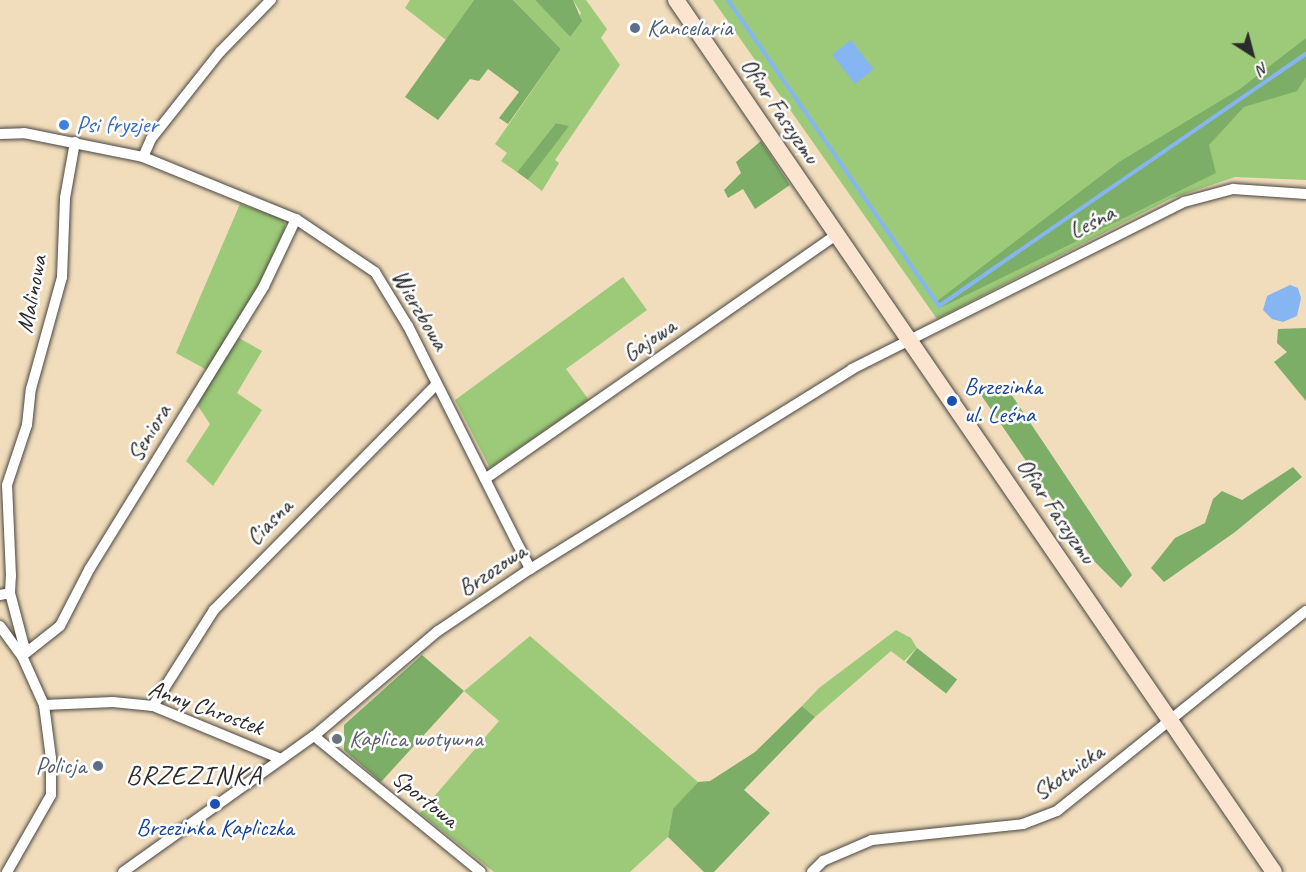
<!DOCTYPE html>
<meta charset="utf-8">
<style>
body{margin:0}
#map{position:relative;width:1306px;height:872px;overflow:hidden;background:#f1ddbc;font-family:Caveat,sans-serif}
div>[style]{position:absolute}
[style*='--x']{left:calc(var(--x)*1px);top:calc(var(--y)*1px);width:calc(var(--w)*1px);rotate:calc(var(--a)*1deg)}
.green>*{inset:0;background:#9cca78}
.forest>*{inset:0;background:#7dae68;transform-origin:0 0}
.water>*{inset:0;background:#86b6f2;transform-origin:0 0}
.stream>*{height:4px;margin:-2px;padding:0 2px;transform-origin:2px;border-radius:2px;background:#86b6f2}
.roads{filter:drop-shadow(0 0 2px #494641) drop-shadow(0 0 2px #494641)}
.street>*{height:10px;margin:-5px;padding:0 5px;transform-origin:5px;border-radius:5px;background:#fff}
.secondary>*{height:16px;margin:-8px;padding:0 8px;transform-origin:8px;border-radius:8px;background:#fce5d0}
.dots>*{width:16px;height:16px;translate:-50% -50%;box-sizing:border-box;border:3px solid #fff;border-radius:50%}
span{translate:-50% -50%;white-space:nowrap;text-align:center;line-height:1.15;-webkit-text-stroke:5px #fff;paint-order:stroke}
.service-label{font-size:24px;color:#4e5e75}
.left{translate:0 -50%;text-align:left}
.right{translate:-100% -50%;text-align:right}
.street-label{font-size:24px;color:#2b2b2b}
.shop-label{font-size:24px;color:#366cbe}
.transit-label{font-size:24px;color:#164399}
.worship-label{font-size:24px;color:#5b616d}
.quarter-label{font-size:27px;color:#2b2b2b;letter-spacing:1.5px}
.north{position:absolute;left:1222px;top:24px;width:60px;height:60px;-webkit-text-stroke:4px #fff;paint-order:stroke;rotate:144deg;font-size:16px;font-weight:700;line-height:24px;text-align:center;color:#2b2b2b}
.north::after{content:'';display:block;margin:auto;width:21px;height:27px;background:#2b2b2b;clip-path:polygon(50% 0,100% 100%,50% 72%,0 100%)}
</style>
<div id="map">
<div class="green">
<div style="clip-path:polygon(410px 0,474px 0,446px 40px,405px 8px)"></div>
<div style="clip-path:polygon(513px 0,535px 0,570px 37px,581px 13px,573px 0,586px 0,607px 29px,601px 38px,620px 65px,555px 160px,559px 163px,542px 191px,528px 180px,568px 126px,556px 123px,517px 172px,501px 161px,507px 153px,495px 144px,561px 49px)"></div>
<div style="clip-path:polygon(713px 0,1306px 0,1306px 180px,1235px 177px,1170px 199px,937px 319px)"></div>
<div style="clip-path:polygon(240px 204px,284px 219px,285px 228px,262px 280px,207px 370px,176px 353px)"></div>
<div style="clip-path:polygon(623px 277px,647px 310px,566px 369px,589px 400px,490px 468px,455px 400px)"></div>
<div style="clip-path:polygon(239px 338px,262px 351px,237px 393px,262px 410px,213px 486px,186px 461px,210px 424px,196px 403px)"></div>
<div style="clip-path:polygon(896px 630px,911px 638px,917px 648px,904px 661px,891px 651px,815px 717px,802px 706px,819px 688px)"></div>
<div style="clip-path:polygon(530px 636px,698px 782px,673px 810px,668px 837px,630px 872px,494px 872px,420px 813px,499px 721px,464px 691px)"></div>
</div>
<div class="forest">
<div style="clip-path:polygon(474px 0,513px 0,561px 49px,508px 124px,499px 118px,519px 92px,488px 69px,479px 81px,470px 79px,438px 120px,405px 97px)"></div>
<div style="clip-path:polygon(535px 0,573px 0,582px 21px,570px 37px)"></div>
<div style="clip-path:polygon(1306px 38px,1306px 77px,1297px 91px,1244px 107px,1209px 145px,1216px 173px,942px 307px,936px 302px,1119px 162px,1240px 89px)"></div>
<div style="clip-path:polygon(556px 123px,569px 126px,528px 180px,517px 172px)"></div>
<div style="clip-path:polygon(761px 141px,790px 185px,755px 209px,743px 189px,728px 198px,724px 190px,741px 173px,736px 162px)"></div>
<div style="clip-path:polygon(1306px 328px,1306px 401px,1274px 362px,1287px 352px,1277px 343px,1278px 329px)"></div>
<div style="clip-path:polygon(1005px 385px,1132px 575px,1121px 588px,1094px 561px,979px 392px)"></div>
<div style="clip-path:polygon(1293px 467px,1302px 477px,1235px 532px,1164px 582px,1151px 568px,1175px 538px,1205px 523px,1213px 499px,1222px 491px,1242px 500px)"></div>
<div style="left:917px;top:648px;width:51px;height:18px;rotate:38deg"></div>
<div style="clip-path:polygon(422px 655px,464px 691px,381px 782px,344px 750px,344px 725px)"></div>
<div style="clip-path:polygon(802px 706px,815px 717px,744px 790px,770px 813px,714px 872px,704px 872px,668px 837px,673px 809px,698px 782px,710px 781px,755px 752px)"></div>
</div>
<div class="water">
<div style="left:851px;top:40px;width:37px;height:24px;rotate:52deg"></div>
<div style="clip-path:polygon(1290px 285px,1298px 288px,1301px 298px,1297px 316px,1283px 322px,1272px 319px,1263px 310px,1267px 296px)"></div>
</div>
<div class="stream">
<div style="--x:728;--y:0;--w:372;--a:55.4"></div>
<div style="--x:939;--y:306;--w:445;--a:-34.5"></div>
</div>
<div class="roads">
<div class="street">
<div style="--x:0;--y:134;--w:24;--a:-2"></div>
<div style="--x:24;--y:133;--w:121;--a:11.4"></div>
<div style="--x:143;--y:157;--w:165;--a:22.1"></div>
<div style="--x:296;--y:219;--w:95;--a:33.9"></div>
<div style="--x:375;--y:272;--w:63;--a:58.6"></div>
<div style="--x:408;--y:326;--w:272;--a:63.3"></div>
<div style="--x:143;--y:157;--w:20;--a:-66"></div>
<div style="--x:151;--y:139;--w:111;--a:-51.6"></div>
<div style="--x:220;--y:52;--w:73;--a:-45.6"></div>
<div style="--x:485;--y:479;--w:427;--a:-34.8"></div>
<div style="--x:10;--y:593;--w:55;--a:75.2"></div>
<div style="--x:24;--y:646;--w:10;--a:101"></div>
<div style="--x:0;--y:595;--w:10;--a:-11"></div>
<div style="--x:10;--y:593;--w:17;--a:-87"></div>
<div style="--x:11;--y:576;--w:91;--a:-92.5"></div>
<div style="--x:7;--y:485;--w:63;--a:-71.6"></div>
<div style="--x:27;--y:425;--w:36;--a:-84"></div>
<div style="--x:31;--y:389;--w:116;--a:-74.5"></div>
<div style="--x:62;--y:277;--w:79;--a:-87.8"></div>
<div style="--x:65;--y:198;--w:57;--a:-79.9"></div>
<div style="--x:0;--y:626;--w:37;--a:54"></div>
<div style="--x:22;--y:656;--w:54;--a:65.8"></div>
<div style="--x:44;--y:705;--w:53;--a:82.5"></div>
<div style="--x:51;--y:758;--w:37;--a:90"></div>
<div style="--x:51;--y:795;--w:89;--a:119.7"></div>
<div style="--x:22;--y:656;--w:48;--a:-38.3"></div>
<div style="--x:60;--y:626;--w:65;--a:-62.7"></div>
<div style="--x:90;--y:568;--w:331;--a:-58.3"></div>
<div style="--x:264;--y:286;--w:74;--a:-64.5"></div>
<div style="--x:44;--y:705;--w:69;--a:-2.5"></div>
<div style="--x:113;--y:702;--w:40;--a:5.7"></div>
<div style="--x:153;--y:706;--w:139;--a:22.5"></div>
<div style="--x:153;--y:706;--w:114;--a:-57.6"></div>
<div style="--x:214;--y:610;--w:317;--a:-45.4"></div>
<div style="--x:314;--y:736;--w:215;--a:39.2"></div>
<div style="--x:123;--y:872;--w:234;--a:-35.5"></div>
<div style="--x:314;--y:736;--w:162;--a:-40.3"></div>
<div style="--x:438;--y:631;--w:111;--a:-34"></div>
<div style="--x:530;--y:569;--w:379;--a:-31.8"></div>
<div style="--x:852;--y:369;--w:372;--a:-26.7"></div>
<div style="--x:1184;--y:202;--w:51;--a:-14.9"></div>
<div style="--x:1233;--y:189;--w:73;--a:3.9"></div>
<div style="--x:812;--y:872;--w:16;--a:-45"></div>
<div style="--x:823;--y:861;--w:53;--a:-23.2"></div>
<div style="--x:872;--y:840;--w:152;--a:-6"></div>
<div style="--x:1023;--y:824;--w:36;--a:-21"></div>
<div style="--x:1057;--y:811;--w:319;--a:-38.8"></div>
</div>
<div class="secondary">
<div style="--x:676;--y:0;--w:1057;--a:55.56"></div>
</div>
</div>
<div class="dots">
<div style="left:635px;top:28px;background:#5c6f8a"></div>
<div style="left:64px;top:125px;background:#3f7fe0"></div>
<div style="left:952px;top:401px;background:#1a4fb4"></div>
<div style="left:337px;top:739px;background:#6b7280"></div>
<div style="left:98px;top:766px;background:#5c6f8a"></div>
<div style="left:215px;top:804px;background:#1a4fb4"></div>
</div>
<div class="service-label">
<span class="left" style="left:647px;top:28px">Kancelaria</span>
<span class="right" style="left:86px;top:766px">Policja</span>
</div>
<div class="street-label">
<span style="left:780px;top:111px;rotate:56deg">Ofiar Faszyzmu</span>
<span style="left:1092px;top:222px;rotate:-26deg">Leśna</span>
<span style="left:32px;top:294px;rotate:-79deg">Malinowa</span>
<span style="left:420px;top:310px;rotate:60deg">Wierzbowa</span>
<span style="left:649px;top:340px;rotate:-35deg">Gajowa</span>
<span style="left:149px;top:433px;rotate:-58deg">Seniora</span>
<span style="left:1056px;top:511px;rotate:56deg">Ofiar Faszyzmu</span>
<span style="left:269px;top:522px;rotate:-46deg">Ciasna</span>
<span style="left:492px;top:570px;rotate:-34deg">Brzozowa</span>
<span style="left:206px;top:708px;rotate:20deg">Anny Chrostek</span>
<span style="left:1068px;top:772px;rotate:-35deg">Skotnicka</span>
<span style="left:425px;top:799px;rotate:39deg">Sportowa</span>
</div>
<div class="shop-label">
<span class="left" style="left:76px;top:125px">Psi fryzjer</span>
</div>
<div class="transit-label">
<span class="left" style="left:964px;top:401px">Brzezinka<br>ul. Leśna</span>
<span style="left:215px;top:828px">Brzezinka Kapliczka</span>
</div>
<div class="worship-label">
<span class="left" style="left:349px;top:739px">Kaplica wotywna</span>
</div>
<div class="quarter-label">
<span style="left:194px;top:776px">BRZEZINKA</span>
</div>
<div class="north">N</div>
</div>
